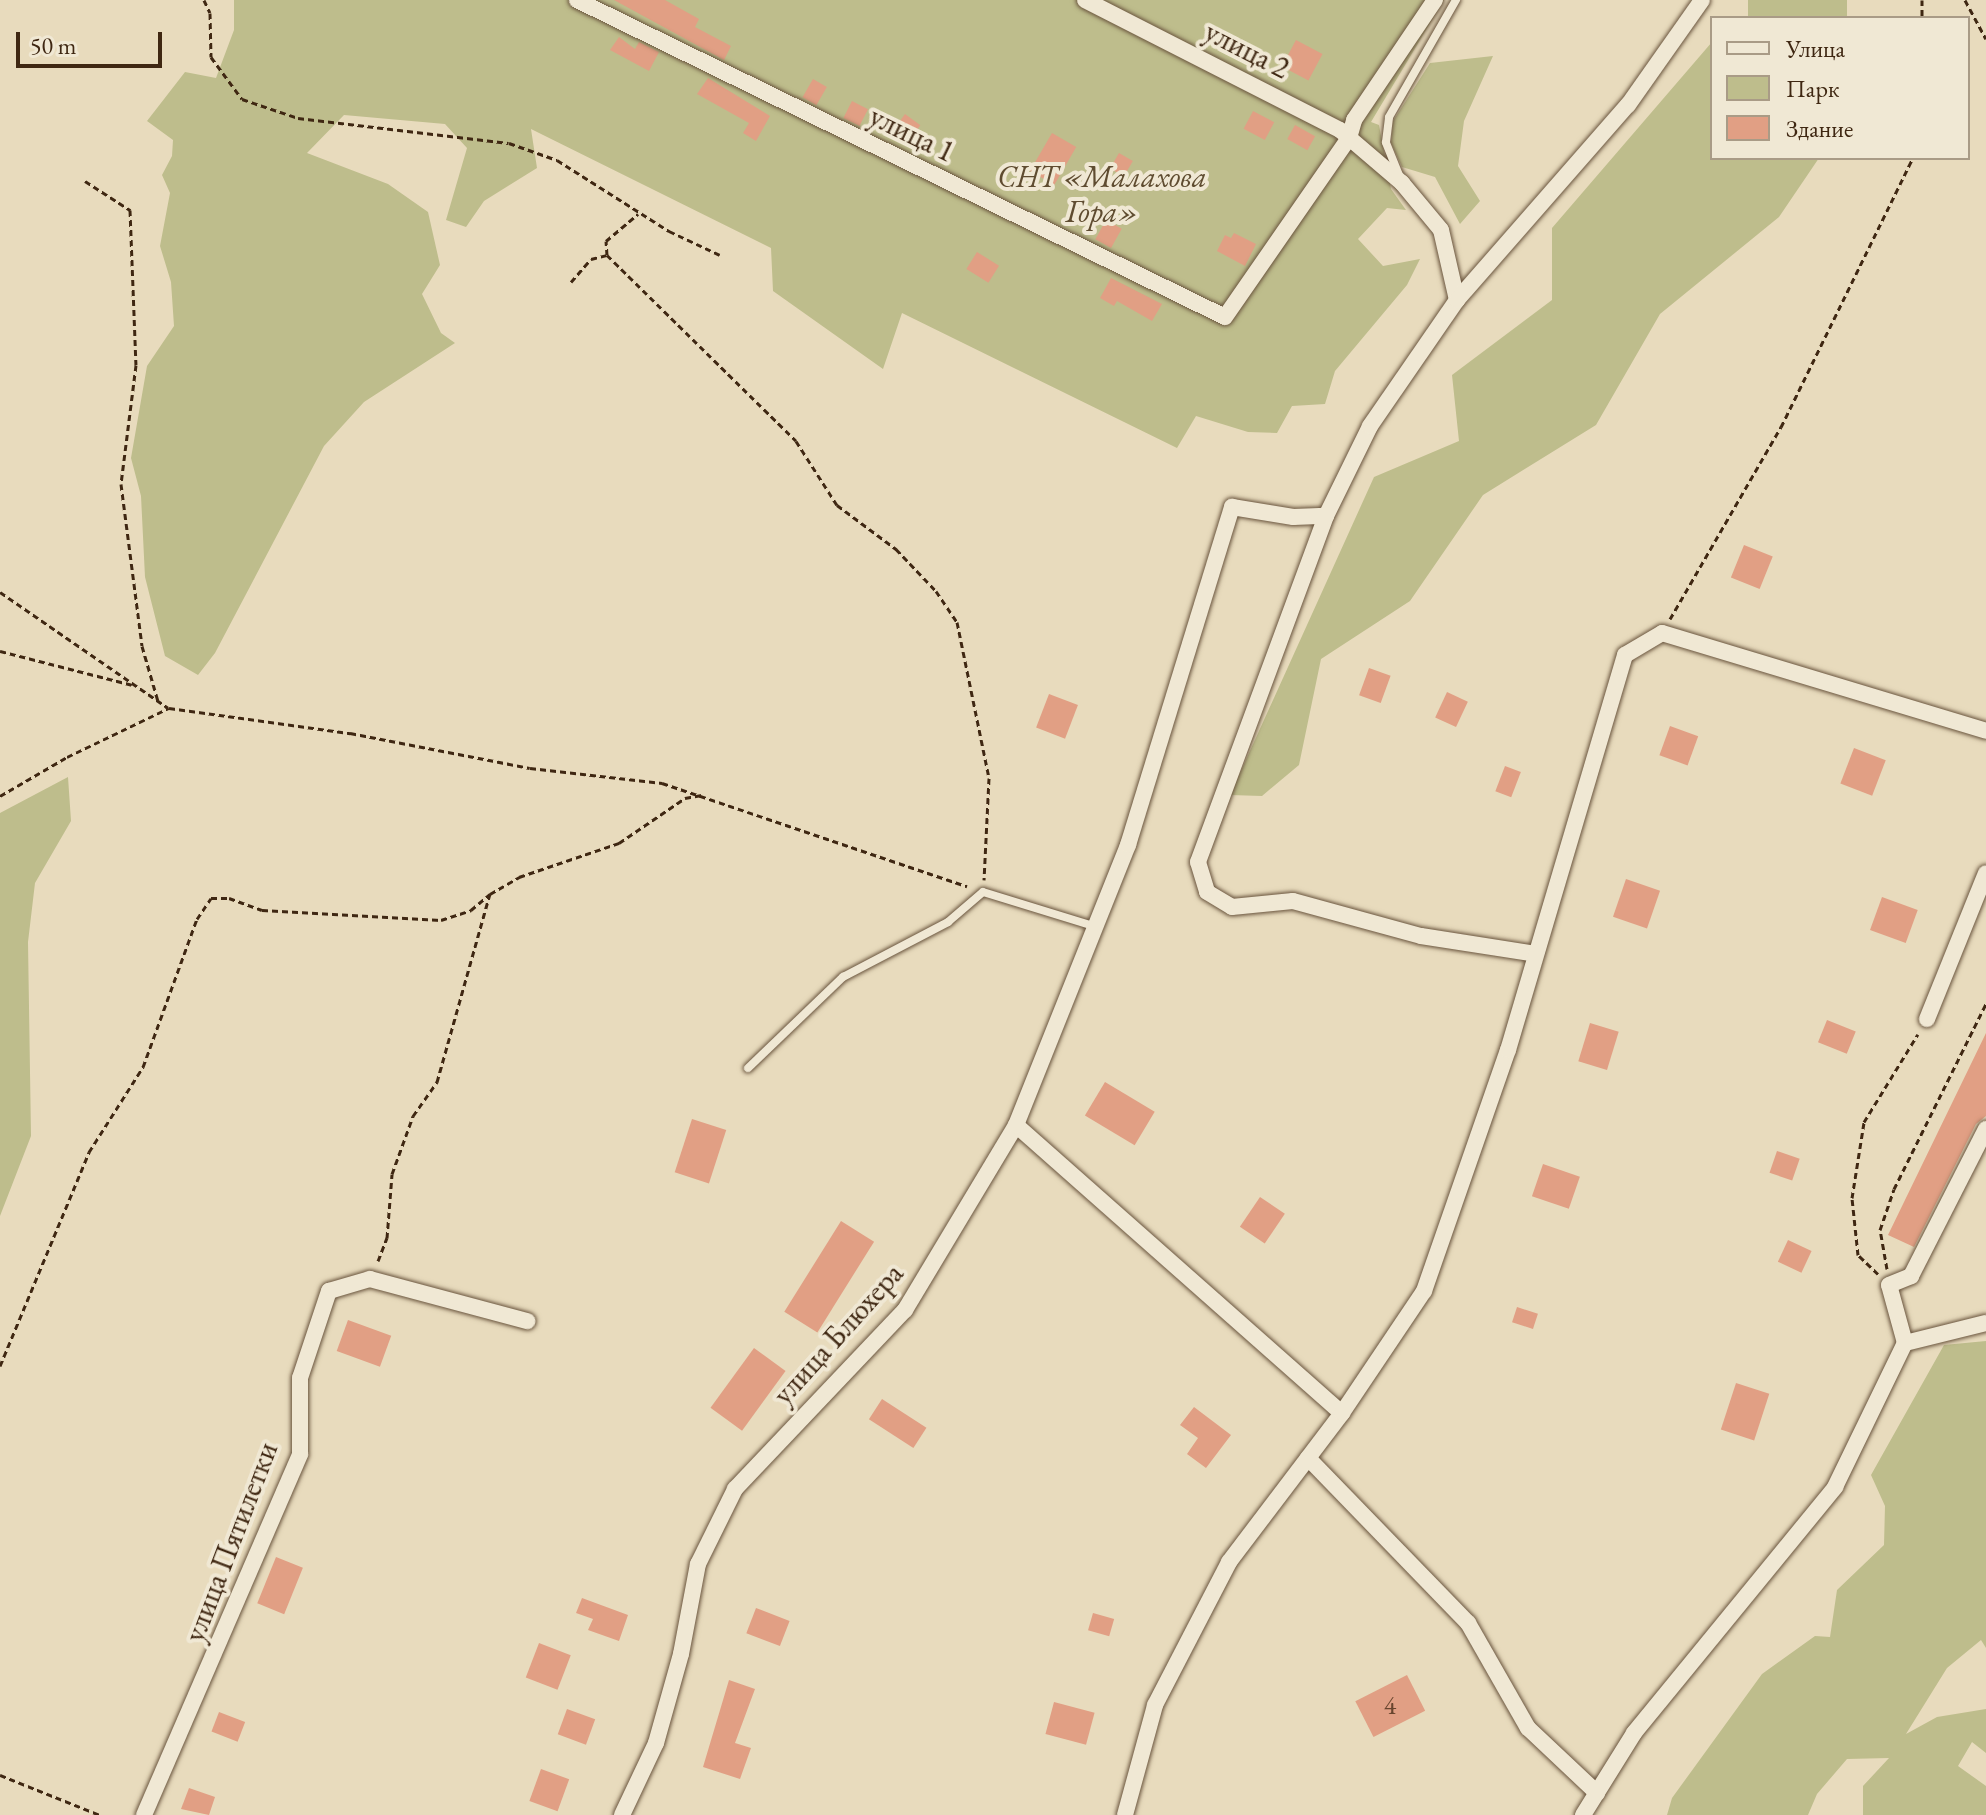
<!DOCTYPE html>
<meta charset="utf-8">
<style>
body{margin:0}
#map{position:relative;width:1986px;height:1815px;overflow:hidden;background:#e8dbbd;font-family:"EB Garamond",serif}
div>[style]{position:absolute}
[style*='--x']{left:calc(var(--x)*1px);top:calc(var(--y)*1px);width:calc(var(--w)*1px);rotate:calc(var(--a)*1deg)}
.green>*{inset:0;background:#bebd8c;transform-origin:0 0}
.building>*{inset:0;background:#e19f84;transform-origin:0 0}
.path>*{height:3px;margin-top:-1.5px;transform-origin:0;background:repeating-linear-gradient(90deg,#3f2712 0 6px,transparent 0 10px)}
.roads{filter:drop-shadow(0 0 2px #69543d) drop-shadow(0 0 2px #69543d)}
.lane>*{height:8px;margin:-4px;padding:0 4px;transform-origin:4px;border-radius:4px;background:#f0e8d4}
.street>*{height:16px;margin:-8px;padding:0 8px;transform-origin:8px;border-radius:8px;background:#f0e8d4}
span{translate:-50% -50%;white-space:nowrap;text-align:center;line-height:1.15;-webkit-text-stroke:8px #f0e8d4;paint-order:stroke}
.number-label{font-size:26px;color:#68452e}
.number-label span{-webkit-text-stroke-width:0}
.street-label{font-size:30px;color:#3f2712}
.park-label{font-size:30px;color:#5f4c30;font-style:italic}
.legend{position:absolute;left:1710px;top:16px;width:260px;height:144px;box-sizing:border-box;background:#f0e8d4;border:2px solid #a99b86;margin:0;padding:10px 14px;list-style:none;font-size:24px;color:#3f2712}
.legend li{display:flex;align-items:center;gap:16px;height:40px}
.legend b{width:40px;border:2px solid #a99b86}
.scale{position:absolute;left:16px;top:32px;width:146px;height:36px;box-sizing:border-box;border:4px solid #3f2712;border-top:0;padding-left:10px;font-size:24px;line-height:28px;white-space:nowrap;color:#3f2712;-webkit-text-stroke:6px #f0e8d4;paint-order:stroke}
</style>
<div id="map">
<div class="green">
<div style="clip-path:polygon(234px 0,1444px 0,1371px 122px,1379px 125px,1391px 189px,1406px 210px,1387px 208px,1358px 239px,1383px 266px,1420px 259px,1407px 285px,1335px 371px,1325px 404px,1292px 406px,1277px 433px,1248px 432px,1196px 416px,1177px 448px,902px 313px,883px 369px,773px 291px,771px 248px,531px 129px,537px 168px,484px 201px,466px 227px,446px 220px,467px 148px,445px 124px,344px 115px,307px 153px,388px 184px,428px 212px,440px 265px,422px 294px,441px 333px,455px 343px,364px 402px,324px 446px,215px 653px,198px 675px,165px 656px,145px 577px,141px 496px,131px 458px,147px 366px,174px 326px,171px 282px,160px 246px,170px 193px,162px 175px,172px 156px,173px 140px,147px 121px,185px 72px,216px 78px,234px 30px)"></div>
<div style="left:1748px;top:0;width:99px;height:23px"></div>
<div style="clip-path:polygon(1712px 42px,1712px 158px,1819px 158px,1779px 217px,1660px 314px,1596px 425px,1483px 495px,1410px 601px,1321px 659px,1299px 765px,1262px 796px,1230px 795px,1374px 477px,1459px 441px,1452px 375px,1552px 300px,1552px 228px)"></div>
<div style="clip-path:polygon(1493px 56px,1464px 121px,1458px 166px,1480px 201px,1460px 224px,1435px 177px,1402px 167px,1391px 143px,1393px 121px,1430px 63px)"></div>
<div style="clip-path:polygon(68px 777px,71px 821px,35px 883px,28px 942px,31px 1136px,0 1216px,0 813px)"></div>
<div style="clip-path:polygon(1986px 1341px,1986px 1648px,1981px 1640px,1947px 1668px,1906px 1734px,1937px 1717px,1986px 1709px,1986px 1753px,1972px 1742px,1958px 1766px,1986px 1786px,1986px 1815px,1863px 1815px,1863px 1786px,1889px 1758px,1847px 1759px,1817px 1794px,1808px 1815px,1667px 1815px,1672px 1798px,1762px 1674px,1815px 1636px,1830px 1637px,1837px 1590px,1884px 1545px,1885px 1506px,1871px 1475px,1944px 1345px)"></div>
</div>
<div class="building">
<div style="clip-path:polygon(614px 0,665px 0,699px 19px,695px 27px,731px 46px,724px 60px)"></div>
<div style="clip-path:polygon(619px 37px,635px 49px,639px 42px,659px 52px,649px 71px,610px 50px)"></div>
<div style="left:1296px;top:40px;width:30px;height:30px;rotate:28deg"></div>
<div style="clip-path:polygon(708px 78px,770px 116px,756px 141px,743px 133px,749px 123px,697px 94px)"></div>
<div style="left:813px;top:79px;width:16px;height:21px;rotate:30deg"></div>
<div style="left:852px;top:101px;width:18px;height:19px;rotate:27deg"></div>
<div style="left:1253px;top:111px;width:24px;height:20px;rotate:28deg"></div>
<div style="left:905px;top:114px;width:19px;height:24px;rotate:36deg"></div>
<div style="left:1295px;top:125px;width:23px;height:16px;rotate:29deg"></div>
<div style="left:1052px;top:133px;width:28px;height:44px;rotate:30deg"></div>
<div style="left:1119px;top:153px;width:16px;height:18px;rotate:30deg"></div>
<div style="left:1106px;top:220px;width:18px;height:22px;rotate:29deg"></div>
<div style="clip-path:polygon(1234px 233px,1256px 244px,1245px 266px,1217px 251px,1225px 235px,1231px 238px)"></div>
<div style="left:977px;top:252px;width:26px;height:20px;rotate:32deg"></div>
<div style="clip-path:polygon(1111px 278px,1162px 304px,1152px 321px,1117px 301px,1114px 306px,1100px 298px)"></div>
<div style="left:1744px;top:545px;width:31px;height:35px;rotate:22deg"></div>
<div style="left:1369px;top:668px;width:23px;height:29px;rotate:20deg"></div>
<div style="left:1447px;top:692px;width:23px;height:28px;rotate:25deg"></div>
<div style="left:1049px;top:694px;width:31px;height:36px;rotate:21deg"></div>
<div style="left:1670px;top:726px;width:30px;height:31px;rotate:20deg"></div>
<div style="left:1854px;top:748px;width:34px;height:38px;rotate:21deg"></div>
<div style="left:1505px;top:766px;width:17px;height:27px;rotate:21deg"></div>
<div style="left:1626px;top:879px;width:36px;height:40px;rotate:19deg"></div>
<div style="left:1882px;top:897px;width:38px;height:35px;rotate:20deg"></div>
<div style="left:1827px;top:1020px;width:31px;height:24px;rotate:22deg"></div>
<div style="left:1590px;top:1023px;width:30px;height:40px;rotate:17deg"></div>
<div style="clip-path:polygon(1986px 1033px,1986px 1116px,1976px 1124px,1914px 1247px,1888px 1235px)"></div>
<div style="left:1105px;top:1082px;width:58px;height:39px;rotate:31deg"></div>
<div style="left:692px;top:1119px;width:36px;height:56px;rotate:18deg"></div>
<div style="left:1777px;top:1151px;width:24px;height:23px;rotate:19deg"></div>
<div style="left:1543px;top:1164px;width:39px;height:34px;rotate:19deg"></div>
<div style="left:1260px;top:1197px;width:30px;height:36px;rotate:34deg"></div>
<div style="left:841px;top:1221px;width:39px;height:107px;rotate:32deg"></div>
<div style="left:1788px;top:1240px;width:26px;height:24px;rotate:25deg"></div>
<div style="left:1517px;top:1307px;width:22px;height:16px;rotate:18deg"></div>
<div style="left:348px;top:1320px;width:46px;height:33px;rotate:20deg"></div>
<div style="left:754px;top:1348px;width:39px;height:74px;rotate:36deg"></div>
<div style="left:1736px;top:1383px;width:35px;height:49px;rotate:18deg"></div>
<div style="left:882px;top:1399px;width:53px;height:24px;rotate:33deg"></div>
<div style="clip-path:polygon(1194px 1407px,1231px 1435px,1206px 1468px,1187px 1454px,1198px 1438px,1180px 1425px)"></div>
<div style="left:276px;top:1557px;width:29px;height:50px;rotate:22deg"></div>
<div style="clip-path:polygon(582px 1598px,628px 1615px,619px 1641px,588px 1630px,593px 1619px,576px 1613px)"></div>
<div style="left:756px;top:1608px;width:36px;height:27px;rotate:21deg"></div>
<div style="left:1093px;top:1613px;width:22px;height:18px;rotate:16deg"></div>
<div style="left:539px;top:1643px;width:34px;height:37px;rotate:21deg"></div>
<div style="left:1407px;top:1675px;width:40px;height:58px;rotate:63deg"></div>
<div style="clip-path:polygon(729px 1680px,755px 1689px,735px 1743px,751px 1748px,740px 1779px,703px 1767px)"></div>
<div style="left:1054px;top:1702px;width:42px;height:33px;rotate:15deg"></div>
<div style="left:567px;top:1709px;width:30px;height:27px;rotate:20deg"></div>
<div style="left:219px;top:1712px;width:28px;height:21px;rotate:21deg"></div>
<div style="left:541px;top:1769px;width:30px;height:34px;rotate:20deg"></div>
<div style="clip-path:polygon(189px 1788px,215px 1797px,209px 1815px,181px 1809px)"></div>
</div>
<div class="path">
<div style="--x:204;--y:0;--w:14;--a:65"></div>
<div style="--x:210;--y:13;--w:44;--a:88.7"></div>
<div style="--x:211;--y:57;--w:52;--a:53.6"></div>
<div style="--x:242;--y:99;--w:59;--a:18.7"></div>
<div style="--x:298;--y:118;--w:212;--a:6.8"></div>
<div style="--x:509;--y:143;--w:51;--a:19.5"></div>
<div style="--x:557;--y:160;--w:133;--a:32.4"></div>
<div style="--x:669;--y:231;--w:56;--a:25.2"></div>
<div style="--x:1922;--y:0;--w:18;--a:90"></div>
<div style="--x:1965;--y:0;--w:44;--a:61.7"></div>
<div style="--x:85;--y:181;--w:54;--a:32.8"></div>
<div style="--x:130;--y:210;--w:155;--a:87.8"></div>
<div style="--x:136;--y:365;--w:120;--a:97.2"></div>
<div style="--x:121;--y:484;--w:163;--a:82.6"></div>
<div style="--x:142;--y:646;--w:57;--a:73.8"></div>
<div style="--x:607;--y:255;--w:14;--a:-94"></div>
<div style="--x:606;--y:241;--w:42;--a:-40.2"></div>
<div style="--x:571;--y:282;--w:30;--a:-49"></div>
<div style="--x:591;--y:259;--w:16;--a:-14"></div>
<div style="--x:607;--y:255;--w:265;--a:44.5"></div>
<div style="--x:796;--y:441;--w:76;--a:57.4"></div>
<div style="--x:837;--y:505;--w:74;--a:36.7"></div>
<div style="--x:896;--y:549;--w:58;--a:46.4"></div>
<div style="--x:936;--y:591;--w:37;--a:56"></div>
<div style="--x:957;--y:622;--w:159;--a:78.4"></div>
<div style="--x:989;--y:778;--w:102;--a:92.8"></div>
<div style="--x:0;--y:592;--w:204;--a:34.6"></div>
<div style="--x:1670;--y:619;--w:222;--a:-60"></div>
<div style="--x:1781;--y:427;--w:300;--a:-63.9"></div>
<div style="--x:0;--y:651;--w:136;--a:14.4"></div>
<div style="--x:0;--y:796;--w:78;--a:-30.2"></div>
<div style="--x:67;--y:757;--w:113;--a:-25.7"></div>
<div style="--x:169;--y:708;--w:183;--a:7.9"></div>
<div style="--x:350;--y:733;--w:183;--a:11"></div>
<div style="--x:530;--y:768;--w:133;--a:6.5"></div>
<div style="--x:662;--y:783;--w:322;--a:18.7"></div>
<div style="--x:378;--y:1261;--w:25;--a:-69"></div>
<div style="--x:387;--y:1238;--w:64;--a:-85.5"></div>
<div style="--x:392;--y:1174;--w:62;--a:-70.1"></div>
<div style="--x:413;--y:1116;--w:42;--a:-54.8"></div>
<div style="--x:437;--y:1082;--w:195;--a:-74.3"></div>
<div style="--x:490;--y:894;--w:34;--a:-30"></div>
<div style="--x:519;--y:877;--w:106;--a:-18.8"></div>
<div style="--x:619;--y:843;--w:80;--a:-34.3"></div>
<div style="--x:685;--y:798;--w:17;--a:-10"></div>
<div style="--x:1887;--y:1269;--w:40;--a:-100"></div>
<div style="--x:1880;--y:1230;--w:43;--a:-71.1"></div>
<div style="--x:1894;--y:1189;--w:207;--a:-63.6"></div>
<div style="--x:1878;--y:1274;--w:28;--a:-136"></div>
<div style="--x:1858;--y:1255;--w:57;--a:-96"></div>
<div style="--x:1852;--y:1198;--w:77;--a:-81"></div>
<div style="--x:1864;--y:1122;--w:103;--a:-58.5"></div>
<div style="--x:0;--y:1366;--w:232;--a:-67.4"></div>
<div style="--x:89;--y:1152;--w:101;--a:-57.6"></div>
<div style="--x:143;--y:1067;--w:158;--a:-70"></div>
<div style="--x:197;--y:919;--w:25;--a:-56"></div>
<div style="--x:211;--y:898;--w:18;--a:0"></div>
<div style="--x:229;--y:898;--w:35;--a:20"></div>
<div style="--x:262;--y:910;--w:179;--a:3.2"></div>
<div style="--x:441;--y:920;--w:32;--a:-18"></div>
<div style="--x:471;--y:910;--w:25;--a:-40"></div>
<div style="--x:0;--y:1775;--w:108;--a:21.8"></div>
</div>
<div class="roads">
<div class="lane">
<div style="--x:1399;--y:175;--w:35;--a:-112"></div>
<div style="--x:1386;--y:142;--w:25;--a:-83"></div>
<div style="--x:1389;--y:117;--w:135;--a:-60.2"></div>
<div style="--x:748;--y:1068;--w:132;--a:-43.8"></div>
<div style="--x:843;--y:977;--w:119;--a:-27.6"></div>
<div style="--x:948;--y:922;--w:46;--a:-40.6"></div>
<div style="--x:983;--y:892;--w:119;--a:17.1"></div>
</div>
<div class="street">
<div style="--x:577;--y:0;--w:721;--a:26.07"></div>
<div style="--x:1225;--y:317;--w:218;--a:-55.3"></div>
<div style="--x:1349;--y:138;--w:19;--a:-74"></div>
<div style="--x:1354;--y:120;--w:145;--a:-56"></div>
<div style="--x:1085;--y:0;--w:286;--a:27"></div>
<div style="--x:1340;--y:130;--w:82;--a:40.5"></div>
<div style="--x:1402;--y:183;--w:61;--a:50.3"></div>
<div style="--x:1441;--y:230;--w:72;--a:77.1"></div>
<div style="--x:1326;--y:516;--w:369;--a:110.3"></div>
<div style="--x:1198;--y:862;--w:31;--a:73"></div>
<div style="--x:1207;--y:892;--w:29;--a:31"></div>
<div style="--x:1232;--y:907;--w:61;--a:-5.6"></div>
<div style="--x:1293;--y:901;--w:133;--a:15.3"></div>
<div style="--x:1421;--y:936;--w:116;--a:8.9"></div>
<div style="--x:1927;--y:1019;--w:157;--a:-68"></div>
<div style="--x:1016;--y:1125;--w:435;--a:41.5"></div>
<div style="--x:1905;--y:1343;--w:83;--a:-13.9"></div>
<div style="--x:1308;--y:1458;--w:230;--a:45.9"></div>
<div style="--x:1468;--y:1623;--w:121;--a:60.3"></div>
<div style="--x:1528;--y:1728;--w:95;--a:43.3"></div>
<div style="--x:144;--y:1815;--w:393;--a:-66.6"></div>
<div style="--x:300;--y:1454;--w:76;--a:-90"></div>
<div style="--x:300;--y:1378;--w:92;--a:-71.6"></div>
<div style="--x:329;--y:1291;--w:43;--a:-16.3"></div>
<div style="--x:370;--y:1279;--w:163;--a:15"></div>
<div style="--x:622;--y:1815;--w:80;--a:-64.7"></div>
<div style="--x:656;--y:1743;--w:92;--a:-74.3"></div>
<div style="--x:681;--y:1654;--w:92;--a:-79.3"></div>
<div style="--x:698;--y:1564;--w:84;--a:-63.7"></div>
<div style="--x:735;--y:1489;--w:247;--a:-46.5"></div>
<div style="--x:905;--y:1310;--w:216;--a:-59"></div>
<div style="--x:1016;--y:1125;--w:302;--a:-68.2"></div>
<div style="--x:1128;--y:845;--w:354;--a:-72.9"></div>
<div style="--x:1232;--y:507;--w:62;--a:9.3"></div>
<div style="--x:1293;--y:517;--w:33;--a:-2"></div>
<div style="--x:1326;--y:516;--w:100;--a:-63.9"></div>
<div style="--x:1370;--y:426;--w:153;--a:-55.4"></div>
<div style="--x:1457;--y:300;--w:259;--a:-48.8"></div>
<div style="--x:1628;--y:105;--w:128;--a:-54.8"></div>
<div style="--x:1125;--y:1815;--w:114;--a:-74.7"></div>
<div style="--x:1155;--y:1705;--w:161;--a:-62.6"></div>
<div style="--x:1229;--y:1562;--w:187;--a:-52.8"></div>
<div style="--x:1342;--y:1413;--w:147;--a:-56.1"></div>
<div style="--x:1424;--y:1291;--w:255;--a:-70.8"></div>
<div style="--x:1508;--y:1050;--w:412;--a:-73.5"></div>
<div style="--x:1625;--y:655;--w:43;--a:-30.7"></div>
<div style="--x:1662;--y:633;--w:338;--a:16.8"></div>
<div style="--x:1583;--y:1815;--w:97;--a:-58.1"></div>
<div style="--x:1634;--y:1733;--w:318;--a:-50.7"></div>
<div style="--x:1835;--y:1487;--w:160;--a:-64.1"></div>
<div style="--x:1905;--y:1343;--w:60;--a:-105.4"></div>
<div style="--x:1889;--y:1285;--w:24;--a:-22"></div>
<div style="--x:1911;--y:1276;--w:165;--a:-63"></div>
</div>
</div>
<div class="number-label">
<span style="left:1390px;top:1706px">4</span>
</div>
<div class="street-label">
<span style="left:1247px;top:50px;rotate:27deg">улица 2</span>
<span style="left:912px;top:134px;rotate:26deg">улица 1</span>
<span style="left:838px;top:1334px;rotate:-48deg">улица Блюхера</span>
<span style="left:231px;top:1542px;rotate:-69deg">улица Пятилетки</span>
</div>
<div class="park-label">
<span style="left:1102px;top:194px">СНТ «Малахова<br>Гора»</span>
</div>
<ul class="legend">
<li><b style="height:10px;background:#f0e8d4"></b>Улица</li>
<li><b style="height:22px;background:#bebd8c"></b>Парк</li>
<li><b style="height:22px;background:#e19f84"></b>Здание</li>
</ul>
<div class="scale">50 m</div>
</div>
